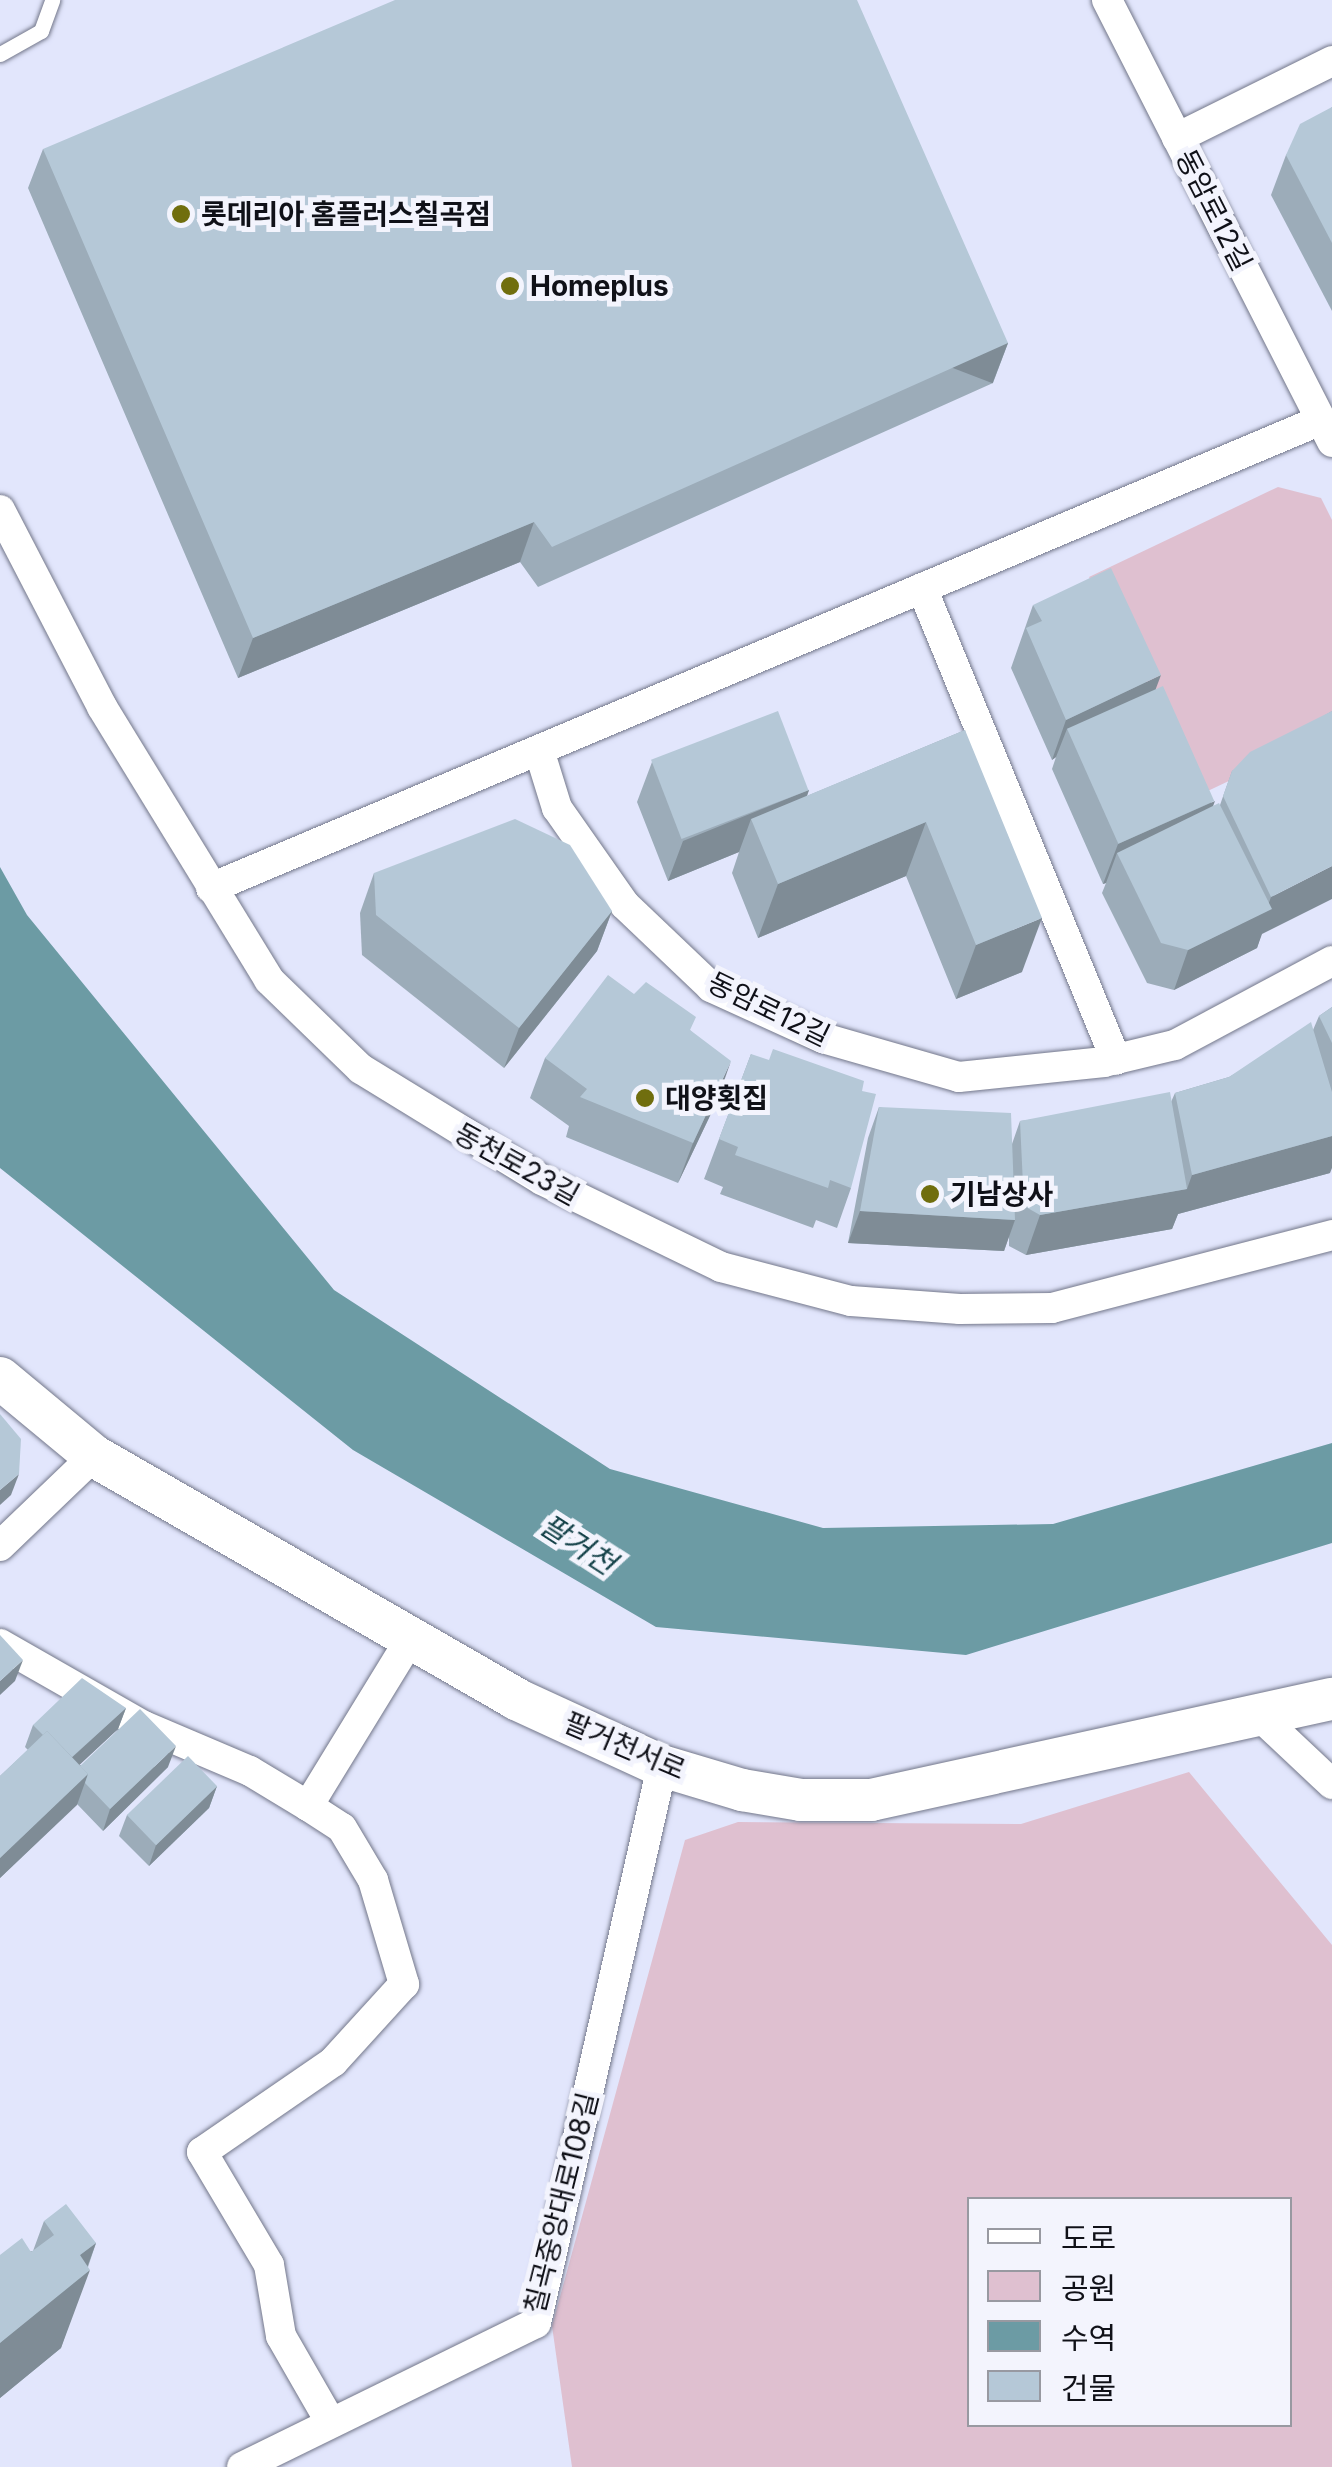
<!DOCTYPE html>
<meta charset="utf-8">
<style>
body{margin:0}
#map{position:relative;width:1332px;height:2467px;overflow:hidden;background:#e2e6fc;font-family:Inter,"Noto Sans KR",sans-serif}
div>[style]{position:absolute}
[style*='--x']{left:calc(var(--x)*1px);top:calc(var(--y)*1px);width:calc(var(--w)*1px);rotate:calc(var(--a)*1deg)}
.green>*{inset:0;background:#dfc0d0}
.water>*{inset:0;background:#6c9ba4}
.roads{filter:drop-shadow(0 0 2px #73778a) drop-shadow(0 0 2px #73778a)}
.service>*{height:15px;margin:-7.5px;padding:0 7.5px;transform-origin:7.5px;border-radius:7.5px;background:#fff}
.minor>*{height:30px;margin:-15px;padding:0 15px;transform-origin:15px;border-radius:15px;background:#fff}
.secondary>*{height:42px;margin:-21px;padding:0 21px;transform-origin:21px;border-radius:21px;background:#fff}
.wall>*{inset:0;background:#9cacb9}
.shaded-wall>*{inset:0;background:#7f8c96;transform-origin:0 0}
.building>*{inset:0;background:#b5c8d7;transform-origin:0 0}
.dots>*{width:28px;height:28px;translate:-50% -50%;box-sizing:border-box;border:5px solid #f3f4fd;border-radius:50%}
span{translate:-50% -50%;white-space:nowrap;text-align:center;line-height:1.15;-webkit-text-stroke:10px #f3f4fd;paint-order:stroke}
.street-label{font-size:28px;color:#101118}
.poi-label{font-size:28px;color:#101118;font-weight:700}
.left{translate:0 -50%;text-align:left}
.water-label{font-size:30px;color:#16434a;font-style:italic}
.legend{position:absolute;left:967px;top:2197px;width:325px;height:230px;box-sizing:border-box;background:#f3f4fd;border:2px solid #9899a1;margin:0;padding:12px 18px;list-style:none;font-size:30px;color:#101118}
.legend li{display:flex;align-items:center;gap:20px;height:50px}
.legend b{width:50px;border:2px solid #9899a1}
</style>
<div id="map">
<div class="green">
<div style="clip-path:polygon(1278px 487px,1321px 498px,1332px 520px,1332px 732px,1193px 798px,1089px 577px)"></div>
<div style="clip-path:polygon(evenodd,1189px 1772px,1332px 1945px,1332px 2467px,572px 2467px,552px 2326px,685px 1840px,738px 1822px,1021px 1824px,1189px 1772px,969px 2200px,1290px 2200px,1290px 2424px,969px 2424px,969px 2200px)"></div>
</div>
<div class="water">
<div style="clip-path:polygon(0 867px,27px 915px,334px 1290px,610px 1469px,823px 1528px,1053px 1524px,1332px 1443px,1332px 1543px,966px 1655px,656px 1627px,353px 1450px,0 1168px)"></div>
</div>
<div class="roads">
<div class="service">
<div style="--x:0;--y:54;--w:47;--a:-29.3"></div>
<div style="--x:41;--y:31;--w:33;--a:-70"></div>
</div>
<div class="minor">
<div style="--x:1107;--y:0;--w:496;--a:63"></div>
<div style="--x:1177;--y:138;--w:173;--a:-26.4"></div>
<div style="--x:0;--y:510;--w:222;--a:62.6"></div>
<div style="--x:102;--y:707;--w:320;--a:58.5"></div>
<div style="--x:269;--y:980;--w:128;--a:44.1"></div>
<div style="--x:361;--y:1069;--w:212;--a:31.5"></div>
<div style="--x:542;--y:1180;--w:199;--a:25.9"></div>
<div style="--x:721;--y:1267;--w:134;--a:14.7"></div>
<div style="--x:851;--y:1301;--w:109;--a:4.2"></div>
<div style="--x:960;--y:1309;--w:92;--a:-0.6"></div>
<div style="--x:1052;--y:1308;--w:289;--a:-14.6"></div>
<div style="--x:922;--y:588;--w:510;--a:67.66"></div>
<div style="--x:539;--y:750;--w:61;--a:72.8"></div>
<div style="--x:557;--y:808;--w:118;--a:55"></div>
<div style="--x:625;--y:905;--w:119;--a:43.6"></div>
<div style="--x:711;--y:987;--w:123;--a:24.5"></div>
<div style="--x:823;--y:1038;--w:141;--a:16"></div>
<div style="--x:959;--y:1077;--w:146;--a:-5.9"></div>
<div style="--x:1104;--y:1062;--w:73;--a:-13.5"></div>
<div style="--x:1175;--y:1045;--w:178;--a:-28.1"></div>
<div style="--x:211;--y:888;--w:1205;--a:-22.86"></div>
<div style="--x:0;--y:1546;--w:130;--a:-43.8"></div>
<div style="--x:0;--y:1644;--w:166;--a:29.7"></div>
<div style="--x:144;--y:1726;--w:115;--a:23"></div>
<div style="--x:250;--y:1771;--w:68;--a:31.1"></div>
<div style="--x:308;--y:1806;--w:40;--a:32.9"></div>
<div style="--x:342;--y:1828;--w:61;--a:59.2"></div>
<div style="--x:373;--y:1880;--w:109;--a:73.4"></div>
<div style="--x:404;--y:1984;--w:105;--a:132.3"></div>
<div style="--x:333;--y:2062;--w:159;--a:145.5"></div>
<div style="--x:202;--y:2152;--w:131;--a:59.3"></div>
<div style="--x:269;--y:2265;--w:72;--a:80.4"></div>
<div style="--x:281;--y:2336;--w:100;--a:60.1"></div>
<div style="--x:1263;--y:1719;--w:95;--a:43.3"></div>
<div style="--x:308;--y:1806;--w:197;--a:-58.5"></div>
<div style="--x:242;--y:2467;--w:327;--a:-26.1"></div>
<div style="--x:536;--y:2323;--w:571;--a:-77.25"></div>
</div>
<div class="secondary">
<div style="--x:0;--y:1378;--w:122;--a:39.7"></div>
<div style="--x:94;--y:1456;--w:487;--a:29.9"></div>
<div style="--x:516;--y:1699;--w:161;--a:24.7"></div>
<div style="--x:662;--y:1766;--w:84;--a:16.7"></div>
<div style="--x:742;--y:1790;--w:60;--a:9.6"></div>
<div style="--x:801;--y:1800;--w:70;--a:0"></div>
<div style="--x:871;--y:1800;--w:472;--a:-12.4"></div>
</div>
</div>
<div class="wall">
<div style="clip-path:polygon(1332px 107px,1332px 311px,1271px 195px,1286px 155px)"></div>
<div style="clip-path:polygon(43px 149px,1008px 343px,993px 383px,538px 587px,520px 562px,238px 678px,28px 188px)"></div>
<div style="clip-path:polygon(1033px 605px,1156px 689px,1213px 806px,1220px 805px,1232px 771px,1332px 711px,1257px 948px,1174px 990px,1147px 983px,1102px 893px,1106px 883px,1103px 884px,1052px 769px,1056px 757px,1052px 760px,1011px 668px)"></div>
<div style="clip-path:polygon(965px 730px,1022px 972px,956px 999px,906px 876px,758px 938px,732px 873px,739px 852px,668px 881px,637px 802px,652px 762px,809px 790px,807px 796px)"></div>
<div style="clip-path:polygon(374px 873px,612px 911px,597px 951px,504px 1068px,362px 955px,360px 913px)"></div>
<div style="clip-path:polygon(634px 994px,691px 1031px,717px 1101px,678px 1183px,566px 1137px,569px 1126px,530px 1098px,545px 1058px)"></div>
<div style="clip-path:polygon(1332px 1007px,1332px 1136px,1330px 1173px,1178px 1214px,1172px 1229px,1026px 1255px,1009px 1246px,1009px 1236px,1004px 1251px,848px 1243px,868px 1138px,879px 1107px,1012px 1144px,1020px 1121px,1171px 1102px,1175px 1093px,1229px 1077px,1313px 1030px,1319px 1016px)"></div>
<div style="clip-path:polygon(751px 1054px,851px 1188px,837px 1228px,816px 1220px,813px 1228px,720px 1194px,723px 1187px,704px 1179px)"></div>
<div style="clip-path:polygon(126px 1708px,118px 1729px,79px 1765px,168px 1767px,103px 1831px,77px 1804px,0 1878px,0 1776px,28px 1750px,25px 1747px,33px 1725px)"></div>
<div style="clip-path:polygon(217px 1786px,209px 1808px,149px 1866px,119px 1836px,127px 1815px)"></div>
<div style="clip-path:polygon(44px 2221px,96px 2243px,61px 2348px,0 2398px,0 2255px,33px 2251px)"></div>
</div>
<div class="shaded-wall">
<div style="left:1008px;top:343px;width:43px;height:500px;rotate:111deg"></div>
<div style="clip-path:polygon(534px 522px,520px 562px,238px 678px,253px 638px)"></div>
<div style="clip-path:polygon(1161px 675px,1146px 715px,1067px 729px,1056px 757px,1052px 760px,1066px 720px)"></div>
<div style="clip-path:polygon(809px 790px,794px 830px,751px 819px,739px 852px,668px 881px,683px 841px)"></div>
<div style="clip-path:polygon(1215px 801px,1200px 841px,1117px 853px,1106px 883px,1103px 884px,1118px 844px)"></div>
<div style="clip-path:polygon(926px 822px,906px 876px,758px 938px,778px 884px)"></div>
<div style="clip-path:polygon(1332px 866px,1332px 899px,1262px 934px,1257px 948px,1174px 990px,1188px 950px,1266px 911px,1271px 897px)"></div>
<div style="clip-path:polygon(612px 911px,597px 951px,504px 1068px,519px 1028px)"></div>
<div style="clip-path:polygon(1042px 918px,1022px 972px,956px 999px,976px 945px)"></div>
<div style="clip-path:polygon(731px 1061px,717px 1101px,678px 1183px,693px 1143px)"></div>
<div style="clip-path:polygon(1332px 1136px,1332px 1168px,1330px 1173px,1178px 1214px,1172px 1229px,1026px 1255px,1040px 1215px,1187px 1189px,1192px 1175px)"></div>
<div style="clip-path:polygon(860px 1211px,1015px 1220px,1004px 1251px,848px 1243px)"></div>
<div style="clip-path:polygon(19px 1474px,11px 1495px,0 1505px,0 1490px)"></div>
<div style="clip-path:polygon(23px 1660px,15px 1681px,0 1695px,0 1681px)"></div>
<div style="clip-path:polygon(126px 1708px,118px 1729px,60px 1783px,67px 1762px)"></div>
<div style="clip-path:polygon(176px 1746px,168px 1767px,103px 1831px,110px 1809px)"></div>
<div style="clip-path:polygon(88px 1774px,77px 1805px,0 1878px,0 1858px)"></div>
<div style="clip-path:polygon(217px 1786px,209px 1808px,149px 1866px,156px 1845px)"></div>
<div style="clip-path:polygon(96px 2243px,85px 2273px,90px 2270px,61px 2348px,0 2398px,0 2343px,80px 2255px)"></div>
</div>
<div class="building">
<div style="clip-path:polygon(395px 0,857px 0,1008px 343px,552px 547px,534px 522px,253px 638px,43px 149px)"></div>
<div style="clip-path:polygon(1332px 107px,1332px 243px,1286px 155px,1300px 124px)"></div>
<div style="clip-path:polygon(1111px 568px,1161px 675px,1066px 720px,1026px 628px,1042px 621px,1033px 605px)"></div>
<div style="left:1163px;top:686px;width:126px;height:105px;rotate:66deg"></div>
<div style="left:778px;top:711px;width:85px;height:136px;rotate:69deg"></div>
<div style="clip-path:polygon(1332px 711px,1332px 866px,1271px 897px,1223px 796px,1232px 771px,1250px 752px)"></div>
<div style="clip-path:polygon(965px 730px,1042px 918px,976px 945px,926px 822px,778px 884px,751px 819px)"></div>
<div style="clip-path:polygon(1219px 803px,1272px 909px,1188px 950px,1161px 943px,1117px 853px)"></div>
<div style="clip-path:polygon(515px 819px,570px 845px,612px 911px,519px 1028px,376px 915px,374px 873px)"></div>
<div style="clip-path:polygon(608px 975px,634px 994px,646px 982px,696px 1017px,690px 1030px,731px 1061px,693px 1143px,580px 1097px,587px 1089px,545px 1058px)"></div>
<div style="clip-path:polygon(1332px 1007px,1332px 1043px,1319px 1016px)"></div>
<div style="clip-path:polygon(1311px 1022px,1332px 1092px,1332px 1136px,1192px 1175px,1175px 1093px,1229px 1077px)"></div>
<div style="clip-path:polygon(773px 1049px,864px 1081px,862px 1091px,876px 1094px,851px 1188px,830px 1180px,828px 1188px,735px 1155px,738px 1147px,719px 1139px,751px 1054px,769px 1060px)"></div>
<div style="clip-path:polygon(1170px 1092px,1187px 1189px,1040px 1215px,1024px 1206px,1020px 1121px)"></div>
<div style="clip-path:polygon(879px 1107px,1011px 1113px,1015px 1220px,860px 1211px)"></div>
<div style="clip-path:polygon(0 1414px,21px 1439px,19px 1474px,0 1490px)"></div>
<div style="clip-path:polygon(0 1635px,23px 1660px,0 1681px)"></div>
<div style="clip-path:polygon(82px 1678px,126px 1708px,72px 1757px,47px 1731px,43px 1735px,33px 1725px)"></div>
<div style="clip-path:polygon(140px 1709px,176px 1746px,110px 1809px,85px 1783px,88px 1774px,80px 1766px)"></div>
<div style="clip-path:polygon(47px 1731px,88px 1774px,0 1858px,0 1776px)"></div>
<div style="left:188px;top:1756px;width:42px;height:85px;rotate:46deg"></div>
<div style="clip-path:polygon(66px 2204px,96px 2243px,80px 2255px,90px 2270px,0 2343px,0 2255px,22px 2238px,31px 2252px,54px 2235px,44px 2221px)"></div>
</div>
<div class="dots">
<div style="left:181px;top:214px;background:#706e0e"></div>
<div style="left:510px;top:286px;background:#706e0e"></div>
<div style="left:645px;top:1098px;background:#706e0e"></div>
<div style="left:930px;top:1194px;background:#706e0e"></div>
</div>
<div class="street-label">
<span style="left:1214px;top:210px;rotate:63deg">동암로12길</span>
<span style="left:769px;top:1009px;rotate:26deg">동암로12길</span>
<span style="left:517px;top:1164px;rotate:29deg">동천로23길</span>
<span style="left:625px;top:1746px;rotate:23deg">팔거천서로</span>
<span style="left:561px;top:2203px;rotate:-76deg">칠곡중앙대로108길</span>
</div>
<div class="poi-label">
<span class="left" style="left:201px;top:214px">롯데리아 홈플러스칠곡점</span>
<span class="left" style="left:530px;top:286px">Homeplus</span>
<span class="left" style="left:665px;top:1098px">대양횟집</span>
<span class="left" style="left:950px;top:1194px">기남상사</span>
</div>
<div class="water-label">
<span style="left:578px;top:1544px;rotate:33deg">팔거천</span>
</div>
<ul class="legend">
<li><b style="height:12px;background:#fff"></b>도로</li>
<li><b style="height:28px;background:#dfc0d0"></b>공원</li>
<li><b style="height:28px;background:#6c9ba4"></b>수역</li>
<li><b style="height:28px;background:#b5c8d7"></b>건물</li>
</ul>
</div>
